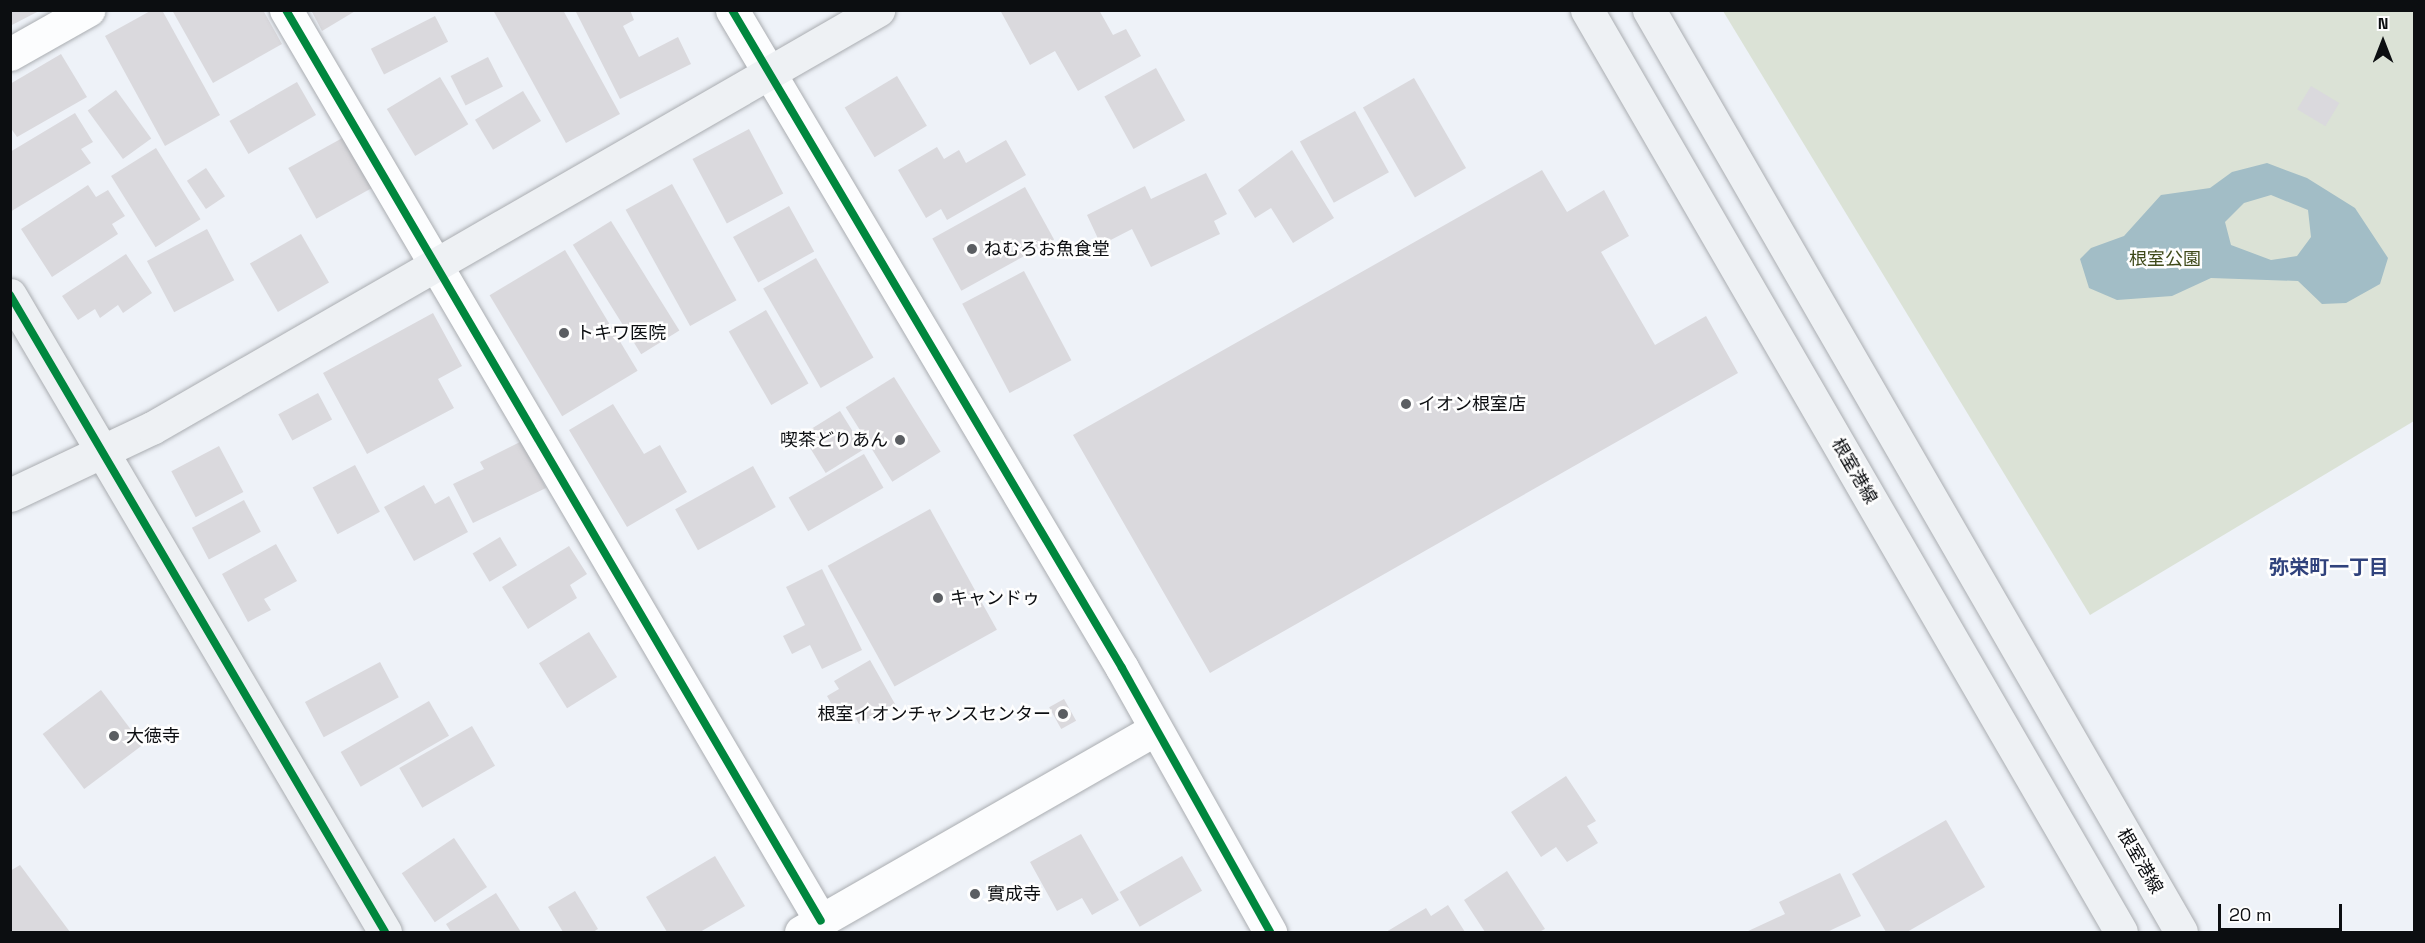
<!DOCTYPE html>
<meta charset="utf-8">
<style>
body{margin:0}
#map{position:relative;width:2425px;height:943px;overflow:hidden;background:#eef2f8;font-family:"Space Grotesk","Noto Sans JP",sans-serif}
div>[style]{position:absolute}
[style*='--x']{left:calc(var(--x)*1px);top:calc(var(--y)*1px);width:calc(var(--w)*1px);rotate:calc(var(--a)*1deg)}
.green>*{inset:0;background:#dbe2d6}
.water>*{inset:0;background:#a2bdc6}
.building>*{inset:0;background:#dad9dd;transform-origin:0 0}
.roads{filter:drop-shadow(0 0 2px #aaadb1) drop-shadow(0 0 2px #aaadb1)}
.street>*{height:33px;margin:-16.5px;padding:0 16.5px;transform-origin:16.5px;border-radius:16.5px;background:#fcfdfe}
.secondary>*{height:33px;margin:-16.5px;padding:0 16.5px;transform-origin:16.5px;border-radius:16.5px;background:#eef1f4}
.cycleway>*{height:8px;margin:-4px;padding:0 4px;transform-origin:4px;border-radius:4px;background:#00873e}
.dots>*{width:16px;height:16px;translate:-50% -50%;box-sizing:border-box;border:3px solid #fefefe;border-radius:50%}
span{translate:-50% -50%;white-space:nowrap;text-align:center;line-height:1.15;-webkit-text-stroke:5px #fefefe;paint-order:stroke}
.poi-label{font-size:18px;color:#0c0e11}
.left{translate:0 -50%;text-align:left}
.right{translate:-100% -50%;text-align:right}
.park-label{font-size:18px;color:#3e4918}
.street-label{font-size:18px;color:#0c0e11}
.neighbourhood-label{font-size:20px;color:#30427c;font-weight:700}
.frame{position:absolute;inset:0;border:12px solid #0c0e11;pointer-events:none}
.north{position:absolute;left:2353px;top:12px;width:60px;height:60px;-webkit-text-stroke:4px #fefefe;paint-order:stroke;rotate:0deg;font-size:16px;font-weight:700;line-height:24px;text-align:center;color:#0c0e11}
.north::after{content:'';display:block;margin:auto;width:21px;height:27px;background:#0c0e11;clip-path:polygon(50% 0,100% 100%,50% 72%,0 100%)}
.scale{position:absolute;left:2218px;top:904px;width:124px;height:27px;box-sizing:border-box;border:3px solid #0c0e11;border-top:0;padding-left:8px;font-size:18px;line-height:21px;white-space:nowrap;color:#0c0e11;-webkit-text-stroke:4px #fefefe;paint-order:stroke}
</style>
<div id="map">
<div class="green">
<div style="clip-path:polygon(1723px 11px,2414px 11px,2414px 421px,2090px 615px)"></div>
</div>
<div class="water">
<div style="clip-path:polygon(evenodd,2267px 163px,2307px 178px,2355px 208px,2388px 258px,2380px 284px,2346px 303px,2322px 304px,2298px 281px,2211px 278px,2172px 296px,2117px 300px,2089px 288px,2080px 259px,2091px 248px,2124px 236px,2161px 195px,2210px 188px,2232px 172px,2267px 163px,2271px 195px,2308px 210px,2311px 237px,2297px 256px,2271px 260px,2231px 245px,2225px 222px,2244px 203px,2271px 195px)"></div>
</div>
<div class="building">
<div style="clip-path:polygon(10px 10px,41px 10px,10px 26px)"></div>
<div style="clip-path:polygon(152px 10px,162px 10px,220px 115px,165px 146px,105px 36px)"></div>
<div style="clip-path:polygon(172px 10px,263px 10px,282px 44px,213px 83px)"></div>
<div style="clip-path:polygon(311px 10px,357px 10px,322px 31px)"></div>
<div style="clip-path:polygon(493px 10px,563px 10px,620px 114px,566px 143px)"></div>
<div style="clip-path:polygon(575px 10px,630px 10px,634px 20px,623px 26px,639px 57px,678px 37px,691px 64px,620px 99px)"></div>
<div style="clip-path:polygon(1000px 10px,1099px 10px,1113px 35px,1126px 29px,1141px 56px,1078px 91px,1055px 51px,1030px 65px)"></div>
<div style="left:435px;top:16px;width:29px;height:72px;rotate:63deg"></div>
<div style="clip-path:polygon(61px 54px,87px 97px,17px 137px,10px 127px,10px 84px)"></div>
<div style="left:488px;top:57px;width:33px;height:42px;rotate:63deg"></div>
<div style="left:1156px;top:68px;width:60px;height:59px;rotate:61deg"></div>
<div style="left:897px;top:76px;width:58px;height:61px;rotate:59deg"></div>
<div style="left:440px;top:77px;width:55px;height:62px;rotate:59deg"></div>
<div style="left:1414px;top:78px;width:104px;height:59px;rotate:60deg"></div>
<div style="left:297px;top:82px;width:38px;height:78px;rotate:60deg"></div>
<div style="left:2311px;top:86px;width:33px;height:27px;rotate:31deg"></div>
<div style="left:116px;top:90px;width:60px;height:35px;rotate:54deg"></div>
<div style="left:523px;top:91px;width:35px;height:56px;rotate:59deg"></div>
<div style="left:1355px;top:111px;width:70px;height:63px;rotate:61deg"></div>
<div style="clip-path:polygon(75px 113px,93px 142px,81px 149px,91px 163px,10px 212px,10px 152px)"></div>
<div style="left:749px;top:129px;width:73px;height:64px;rotate:62deg"></div>
<div style="left:346px;top:136px;width:58px;height:66px;rotate:61deg"></div>
<div style="clip-path:polygon(1006px 140px,1026px 175px,947px 220px,941px 209px,926px 218px,898px 170px,937px 147px,944px 159px,959px 150px,966px 163px)"></div>
<div style="left:156px;top:148px;width:84px;height:53px;rotate:58deg"></div>
<div style="clip-path:polygon(1292px 150px,1334px 218px,1293px 243px,1271px 208px,1255px 218px,1238px 190px)"></div>
<div style="left:206px;top:168px;width:34px;height:23px;rotate:56deg"></div>
<div style="clip-path:polygon(1542px 170px,1567px 212px,1604px 190px,1629px 236px,1601px 252px,1655px 345px,1706px 316px,1738px 373px,1210px 673px,1073px 435px)"></div>
<div style="clip-path:polygon(1206px 173px,1227px 214px,1214px 221px,1220px 234px,1151px 267px,1132px 229px,1101px 245px,1087px 215px,1145px 186px,1151px 199px)"></div>
<div style="left:672px;top:184px;width:133px;height:53px;rotate:61deg"></div>
<div style="clip-path:polygon(88px 185px,96px 197px,108px 190px,125px 216px,112px 224px,118px 234px,52px 277px,21px 229px)"></div>
<div style="left:1025px;top:187px;width:60px;height:106px;rotate:61deg"></div>
<div style="left:789px;top:206px;width:52px;height:64px;rotate:61deg"></div>
<div style="left:611px;top:221px;width:129px;height:45px;rotate:58deg"></div>
<div style="left:207px;top:229px;width:58px;height:68px;rotate:62deg"></div>
<div style="left:301px;top:234px;width:56px;height:59px;rotate:60deg"></div>
<div style="left:565px;top:250px;width:141px;height:88px;rotate:59deg"></div>
<div style="clip-path:polygon(126px 254px,152px 293px,123px 313px,118px 305px,100px 318px,95px 309px,78px 320px,62px 296px)"></div>
<div style="left:816px;top:258px;width:115px;height:61px;rotate:60deg"></div>
<div style="left:1024px;top:271px;width:101px;height:70px;rotate:62deg"></div>
<div style="left:766px;top:310px;width:85px;height:43px;rotate:60deg"></div>
<div style="clip-path:polygon(433px 313px,462px 366px,438px 379px,454px 408px,367px 454px,323px 373px)"></div>
<div style="left:894px;top:377px;width:88px;height:57px;rotate:58deg"></div>
<div style="left:318px;top:393px;width:30px;height:45px;rotate:62deg"></div>
<div style="clip-path:polygon(613px 404px,644px 454px,660px 445px,687px 492px,627px 527px,569px 430px)"></div>
<div style="left:840px;top:411px;width:45px;height:45px;rotate:58deg"></div>
<div style="clip-path:polygon(522px 441px,546px 488px,473px 523px,453px 484px,484px 469px,480px 462px)"></div>
<div style="left:219px;top:446px;width:52px;height:54px;rotate:62deg"></div>
<div style="left:864px;top:454px;width:39px;height:87px;rotate:60deg"></div>
<div style="left:355px;top:465px;width:53px;height:48px;rotate:62deg"></div>
<div style="left:753px;top:466px;width:47px;height:89px;rotate:61deg"></div>
<div style="clip-path:polygon(424px 485px,435px 504px,449px 496px,468px 532px,414px 561px,384px 507px)"></div>
<div style="left:244px;top:500px;width:36px;height:59px;rotate:62deg"></div>
<div style="left:930px;top:509px;width:138px;height:117px;rotate:61deg"></div>
<div style="left:500px;top:537px;width:33px;height:32px;rotate:59deg"></div>
<div style="clip-path:polygon(276px 544px,297px 581px,264px 599px,271px 610px,248px 622px,222px 574px)"></div>
<div style="clip-path:polygon(569px 546px,587px 574px,570px 585px,577px 598px,528px 629px,502px 587px)"></div>
<div style="clip-path:polygon(822px 569px,862px 650px,822px 669px,810px 645px,792px 654px,783px 636px,805px 625px,786px 587px)"></div>
<div style="left:589px;top:632px;width:53px;height:59px;rotate:58deg"></div>
<div style="clip-path:polygon(870px 660px,895px 704px,859px 724px,851px 710px,839px 717px,827px 696px,839px 689px,834px 681px)"></div>
<div style="left:380px;top:662px;width:40px;height:85px;rotate:62deg"></div>
<div style="left:101px;top:690px;width:69px;height:73px;rotate:53deg"></div>
<div style="left:1064px;top:699px;width:25px;height:17px;rotate:61deg"></div>
<div style="left:429px;top:701px;width:40px;height:102px;rotate:60deg"></div>
<div style="left:472px;top:726px;width:46px;height:84px;rotate:60deg"></div>
<div style="clip-path:polygon(1566px 776px,1596px 821px,1587px 826px,1598px 843px,1567px 862px,1556px 847px,1541px 857px,1511px 812px)"></div>
<div style="clip-path:polygon(1946px 820px,1985px 887px,1907px 932px,1886px 932px,1852px 874px)"></div>
<div style="clip-path:polygon(1081px 834px,1119px 900px,1092px 915px,1082px 898px,1057px 911px,1030px 862px)"></div>
<div style="left:454px;top:838px;width:59px;height:63px;rotate:56deg"></div>
<div style="clip-path:polygon(715px 856px,745px 906px,700px 932px,667px 932px,646px 897px)"></div>
<div style="left:1182px;top:856px;width:40px;height:72px;rotate:60deg"></div>
<div style="clip-path:polygon(20px 865px,70px 932px,10px 932px,10px 871px)"></div>
<div style="clip-path:polygon(1507px 871px,1545px 929px,1539px 932px,1485px 932px,1464px 900px)"></div>
<div style="clip-path:polygon(1840px 873px,1861px 916px,1827px 932px,1746px 932px,1785px 914px,1779px 902px)"></div>
<div style="clip-path:polygon(575px 891px,598px 929px,593px 932px,563px 932px,548px 907px)"></div>
<div style="clip-path:polygon(496px 893px,521px 932px,451px 932px,446px 924px)"></div>
<div style="clip-path:polygon(1448px 905px,1465px 932px,1386px 932px,1426px 908px,1431px 916px)"></div>
</div>
<div class="roads">
<div class="street">
<div style="--x:286;--y:10;--w:1056;--a:59.58"></div>
<div style="--x:732;--y:10;--w:765;--a:59.34"></div>
<div style="--x:1122;--y:668;--w:303;--a:60.7"></div>
<div style="--x:10;--y:54;--w:90;--a:-29.4"></div>
<div style="--x:801;--y:932;--w:407;--a:-29.8"></div>
</div>
<div class="secondary">
<div style="--x:1587;--y:10;--w:1065;--a:59.92"></div>
<div style="--x:1649;--y:10;--w:1064;--a:60.01"></div>
<div style="--x:10;--y:295;--w:739;--a:59.51"></div>
<div style="--x:10;--y:495;--w:157;--a:-25.3"></div>
<div style="--x:152;--y:428;--w:838;--a:-29.93"></div>
</div>
</div>
<div class="cycleway">
<div style="--x:286;--y:10;--w:1056;--a:59.58"></div>
<div style="--x:732;--y:10;--w:765;--a:59.34"></div>
<div style="--x:1122;--y:668;--w:303;--a:60.7"></div>
<div style="--x:10;--y:295;--w:739;--a:59.51"></div>
</div>
<div class="dots">
<div style="left:972px;top:249px;background:#5b5e62"></div>
<div style="left:564px;top:333px;background:#5b5e62"></div>
<div style="left:1406px;top:404px;background:#5b5e62"></div>
<div style="left:900px;top:440px;background:#5b5e62"></div>
<div style="left:938px;top:598px;background:#5b5e62"></div>
<div style="left:1063px;top:714px;background:#5b5e62"></div>
<div style="left:114px;top:736px;background:#5b5e62"></div>
<div style="left:975px;top:894px;background:#5b5e62"></div>
</div>
<div class="poi-label">
<span class="left" style="left:984px;top:249px">ねむろお魚食堂</span>
<span class="left" style="left:576px;top:333px">トキワ医院</span>
<span class="left" style="left:1418px;top:404px">イオン根室店</span>
<span class="right" style="left:888px;top:440px">喫茶どりあん</span>
<span class="left" style="left:950px;top:598px">キャンドゥ</span>
<span class="right" style="left:1051px;top:714px">根室イオンチャンスセンター</span>
<span class="left" style="left:126px;top:736px">大徳寺</span>
<span class="left" style="left:987px;top:894px">實成寺</span>
</div>
<div class="park-label">
<span style="left:2165px;top:259px">根室公園</span>
</div>
<div class="street-label">
<span style="left:1854px;top:471px;rotate:60deg">根室港線</span>
<span style="left:2140px;top:861px;rotate:60deg">根室港線</span>
</div>
<div class="neighbourhood-label">
<span style="left:2329px;top:567px">弥栄町一丁目</span>
</div>
<div class="frame"></div>
<div class="north">N</div>
<div class="scale">20 m</div>
</div>
